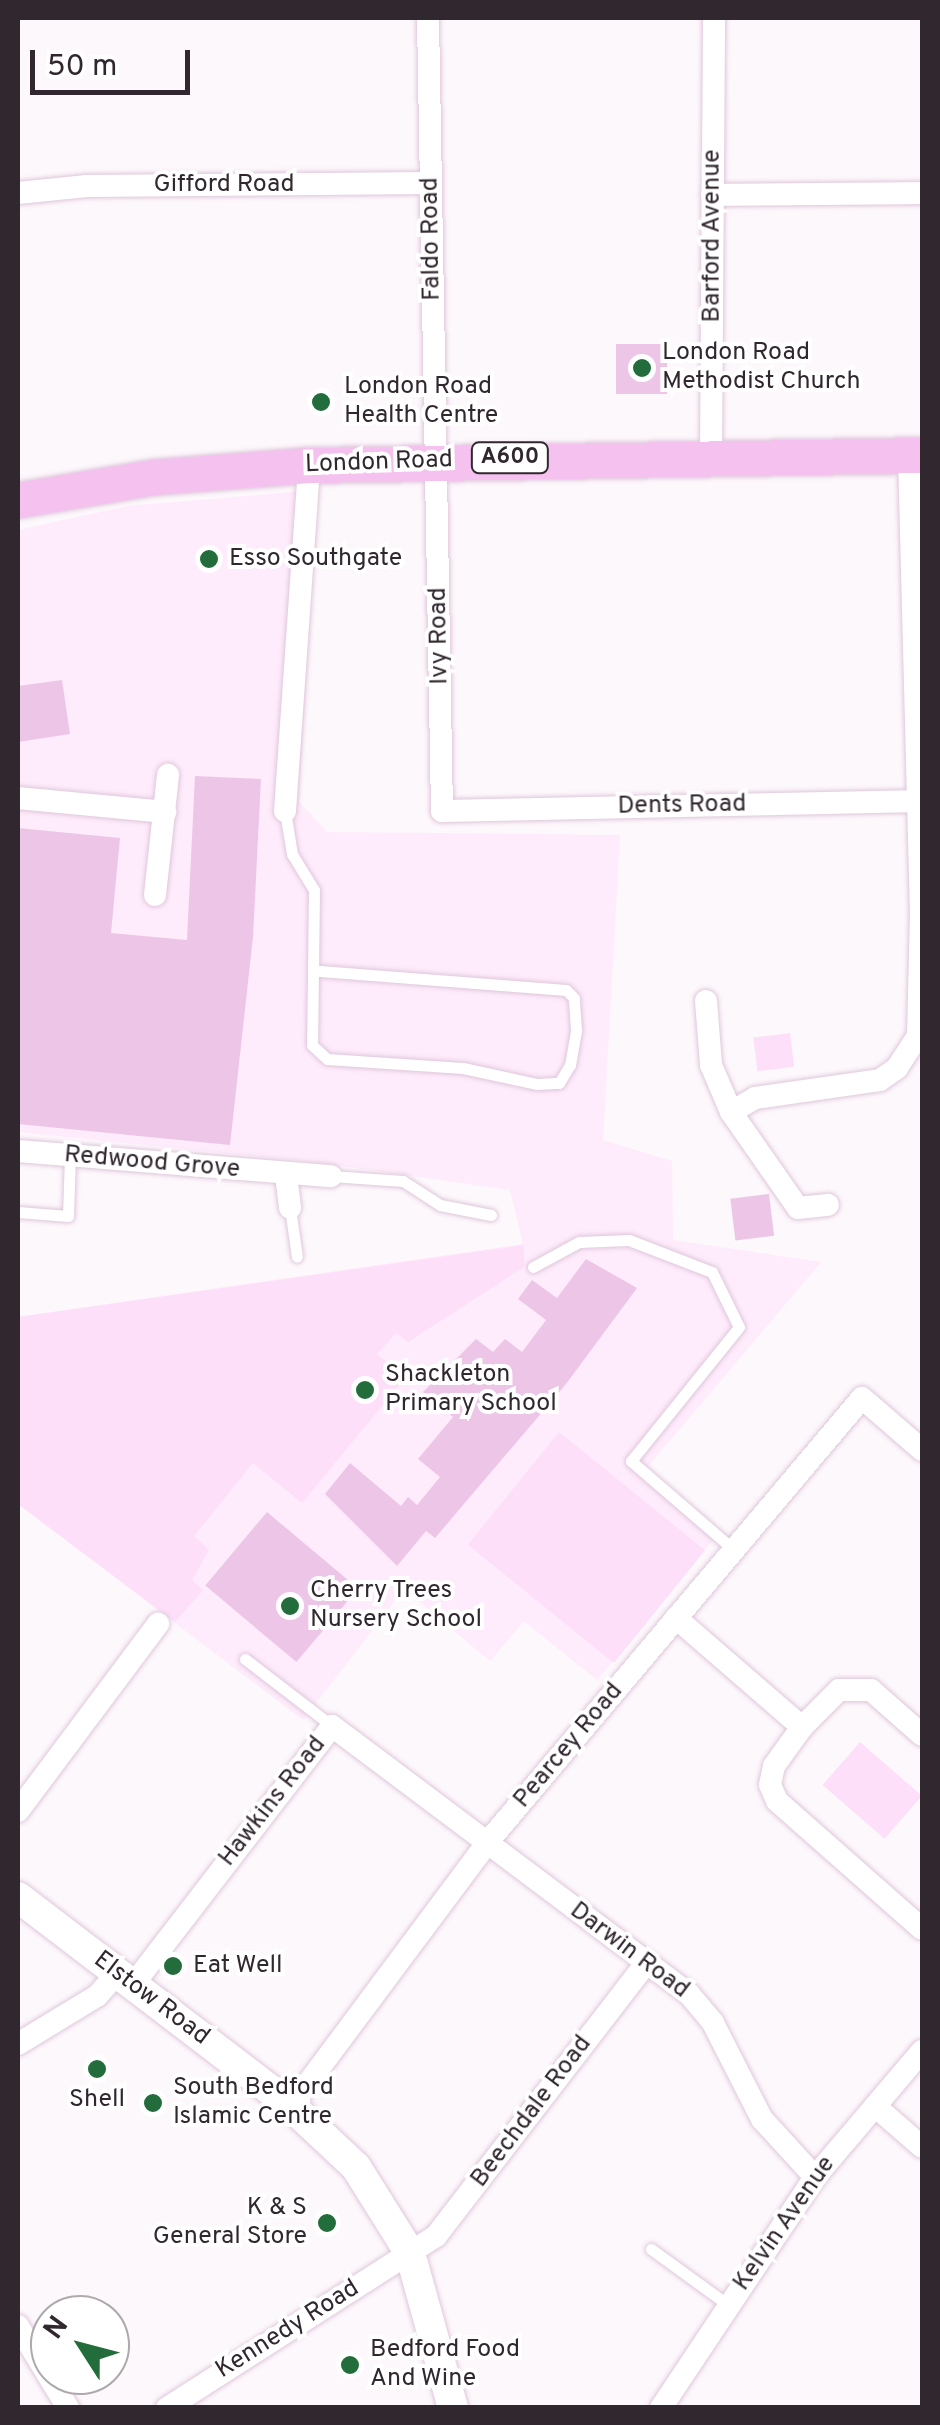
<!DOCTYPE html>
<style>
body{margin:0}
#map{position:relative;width:940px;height:2425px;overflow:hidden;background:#fdf8fc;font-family:Overpass,sans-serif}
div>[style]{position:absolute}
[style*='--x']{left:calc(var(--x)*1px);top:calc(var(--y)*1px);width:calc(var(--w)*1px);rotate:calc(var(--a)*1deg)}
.built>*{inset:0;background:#feebfb}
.green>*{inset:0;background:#fedff9;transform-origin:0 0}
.building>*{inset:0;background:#edc6e7;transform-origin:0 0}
.roads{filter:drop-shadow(0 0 2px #dfc7db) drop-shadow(0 0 2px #dfc7db)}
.lane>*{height:11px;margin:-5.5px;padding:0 5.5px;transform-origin:5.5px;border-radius:5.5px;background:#fff}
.street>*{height:22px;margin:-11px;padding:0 11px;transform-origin:11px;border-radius:11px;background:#fff}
.secondary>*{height:30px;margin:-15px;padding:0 15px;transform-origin:15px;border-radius:15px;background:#fff}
.primary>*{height:35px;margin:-17.5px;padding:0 17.5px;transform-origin:17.5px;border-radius:17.5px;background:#f5c2ef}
.dots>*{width:28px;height:28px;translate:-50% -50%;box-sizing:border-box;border:5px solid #fff;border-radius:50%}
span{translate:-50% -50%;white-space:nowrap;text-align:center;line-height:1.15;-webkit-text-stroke:8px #fff;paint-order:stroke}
.shield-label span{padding:2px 8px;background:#fff;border:2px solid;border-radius:8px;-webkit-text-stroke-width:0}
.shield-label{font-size:22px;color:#31282f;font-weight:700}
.street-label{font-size:25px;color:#31282f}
.poi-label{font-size:25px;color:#31282f}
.left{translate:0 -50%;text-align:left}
.right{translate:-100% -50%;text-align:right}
.frame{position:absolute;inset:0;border:20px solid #31282f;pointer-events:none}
.north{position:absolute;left:30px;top:2295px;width:100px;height:100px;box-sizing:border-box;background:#fff;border:2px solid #ada9ac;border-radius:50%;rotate:306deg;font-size:28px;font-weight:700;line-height:40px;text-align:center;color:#31282f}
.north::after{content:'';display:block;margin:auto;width:35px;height:45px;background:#226d3b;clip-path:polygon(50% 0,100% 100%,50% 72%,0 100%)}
.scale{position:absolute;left:30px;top:50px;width:160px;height:45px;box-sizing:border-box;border:5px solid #31282f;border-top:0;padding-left:12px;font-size:30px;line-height:35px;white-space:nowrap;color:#31282f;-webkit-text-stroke:8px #fff;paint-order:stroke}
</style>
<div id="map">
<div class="built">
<div style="clip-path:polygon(317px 490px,299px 802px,327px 832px,620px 835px,603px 1140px,672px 1161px,673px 1240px,821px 1262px,640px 1476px,714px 1539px,597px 1680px,524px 1621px,490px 1661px,404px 1589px,303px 1720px,18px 1504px,18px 1317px,523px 1244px,510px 1190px,313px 1162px,18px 1132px,18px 530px,128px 506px)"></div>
</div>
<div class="green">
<div style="left:790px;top:1033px;width:34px;height:37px;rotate:83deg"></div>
<div style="clip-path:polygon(524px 1245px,524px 1267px,408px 1342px,396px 1333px,377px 1354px,405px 1378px,302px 1503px,253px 1463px,194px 1536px,209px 1550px,192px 1580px,203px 1590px,175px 1622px,18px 1504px,18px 1317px)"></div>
<div style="left:559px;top:1432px;width:188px;height:145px;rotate:39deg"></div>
<div style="left:860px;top:1742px;width:82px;height:57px;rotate:41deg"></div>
</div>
<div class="building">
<div style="left:616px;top:344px;width:51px;height:50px"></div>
<div style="clip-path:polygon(62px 680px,70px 734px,18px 742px,18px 686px)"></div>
<div style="clip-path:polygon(195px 776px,261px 779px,253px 937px,230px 1145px,18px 1124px,18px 828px,120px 838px,111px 933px,187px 940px)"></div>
<div style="left:769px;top:1194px;width:42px;height:39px;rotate:83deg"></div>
<div style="clip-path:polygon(586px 1259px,637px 1288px,566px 1384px,435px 1538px,426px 1531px,397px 1566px,325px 1494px,350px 1463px,401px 1506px,408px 1497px,417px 1505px,440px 1477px,418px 1459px,453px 1417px,423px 1392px,476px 1339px,493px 1352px,505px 1339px,522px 1352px,546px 1320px,518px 1299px,532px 1280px,557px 1298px)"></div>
<div style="left:267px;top:1512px;width:119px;height:96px;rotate:40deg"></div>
</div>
<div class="roads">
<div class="lane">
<div style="--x:285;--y:811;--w:44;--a:80.8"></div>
<div style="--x:292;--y:854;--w:42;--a:58.6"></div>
<div style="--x:314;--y:890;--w:155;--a:90.7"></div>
<div style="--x:312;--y:1045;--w:21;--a:43"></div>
<div style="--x:327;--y:1059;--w:136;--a:3.8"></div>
<div style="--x:463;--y:1068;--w:76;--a:12.2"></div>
<div style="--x:537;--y:1084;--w:22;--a:-3"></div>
<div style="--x:559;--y:1083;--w:21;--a:-59"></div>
<div style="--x:570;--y:1065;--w:36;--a:-80"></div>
<div style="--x:576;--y:1030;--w:32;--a:-94"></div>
<div style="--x:574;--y:998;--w:11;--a:-135"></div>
<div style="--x:566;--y:990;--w:250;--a:-175.6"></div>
<div style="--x:331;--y:1176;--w:72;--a:4"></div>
<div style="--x:403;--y:1181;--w:44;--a:33"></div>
<div style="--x:440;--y:1205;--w:52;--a:11.1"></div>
<div style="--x:290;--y:1208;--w:49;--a:81.9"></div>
<div style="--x:18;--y:1212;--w:50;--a:4.6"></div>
<div style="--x:68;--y:1216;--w:61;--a:-88.1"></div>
<div style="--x:533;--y:1267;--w:52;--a:-28.5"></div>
<div style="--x:579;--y:1242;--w:50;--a:-2.3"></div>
<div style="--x:629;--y:1240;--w:89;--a:21.1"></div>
<div style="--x:712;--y:1272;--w:61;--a:63.9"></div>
<div style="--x:739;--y:1327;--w:172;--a:128.9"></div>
<div style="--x:631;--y:1461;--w:136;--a:40.8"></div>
<div style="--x:245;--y:1659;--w:110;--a:37.6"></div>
<div style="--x:651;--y:2249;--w:95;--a:36"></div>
</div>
<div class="street">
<div style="--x:428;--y:18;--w:793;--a:88.99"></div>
<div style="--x:442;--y:811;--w:480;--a:-1.2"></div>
<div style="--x:18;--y:193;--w:69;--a:-5.8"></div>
<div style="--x:87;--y:186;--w:343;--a:-0.5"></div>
<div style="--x:712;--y:195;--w:210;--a:-0.5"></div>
<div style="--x:711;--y:455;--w:437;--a:-89.6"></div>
<div style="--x:18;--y:798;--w:148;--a:5.4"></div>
<div style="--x:285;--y:811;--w:347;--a:-86"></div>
<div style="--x:155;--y:895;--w:121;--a:-83.8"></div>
<div style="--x:706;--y:1001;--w:64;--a:85.5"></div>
<div style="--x:711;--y:1065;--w:51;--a:66.9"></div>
<div style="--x:731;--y:1112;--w:117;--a:55.1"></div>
<div style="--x:798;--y:1208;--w:30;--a:-6"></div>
<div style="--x:731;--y:1112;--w:28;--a:-30"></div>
<div style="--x:755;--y:1098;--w:126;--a:-8.2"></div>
<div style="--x:880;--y:1080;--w:21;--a:-35"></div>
<div style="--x:897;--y:1068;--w:38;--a:-57"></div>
<div style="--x:918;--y:1036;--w:122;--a:-88.6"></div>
<div style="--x:921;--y:914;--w:459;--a:-91.5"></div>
<div style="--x:18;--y:1151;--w:314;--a:4.6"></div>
<div style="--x:286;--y:1175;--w:33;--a:83"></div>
<div style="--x:676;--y:1618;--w:167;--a:40.9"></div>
<div style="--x:922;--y:1735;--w:68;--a:-138.6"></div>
<div style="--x:871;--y:1690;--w:32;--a:180"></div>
<div style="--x:839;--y:1690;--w:52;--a:135"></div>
<div style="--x:802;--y:1727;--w:48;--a:125.7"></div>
<div style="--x:774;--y:1766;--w:19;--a:102"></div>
<div style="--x:770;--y:1785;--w:17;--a:66"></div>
<div style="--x:777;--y:1801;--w:193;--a:41.4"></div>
<div style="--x:18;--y:1811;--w:234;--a:-53.2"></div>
<div style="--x:132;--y:1986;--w:328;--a:-52.4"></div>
<div style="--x:332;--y:1726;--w:446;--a:36.9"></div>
<div style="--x:689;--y:1994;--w:38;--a:50"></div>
<div style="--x:713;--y:2023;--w:108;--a:63"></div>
<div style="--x:762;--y:2119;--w:79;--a:47.6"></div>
<div style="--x:18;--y:2044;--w:92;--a:-31.3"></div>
<div style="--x:97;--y:1996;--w:30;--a:-48"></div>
<div style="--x:291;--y:2106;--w:327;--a:-53.3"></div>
<div style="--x:486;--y:1844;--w:583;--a:-49.87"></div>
<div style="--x:862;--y:1398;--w:79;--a:40.9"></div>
<div style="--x:875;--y:2106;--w:62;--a:41.1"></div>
<div style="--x:18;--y:2326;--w:96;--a:58.6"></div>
<div style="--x:167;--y:2408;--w:319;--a:-32.6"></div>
<div style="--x:436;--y:2236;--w:344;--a:-52.4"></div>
<div style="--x:661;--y:2408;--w:278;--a:-56.3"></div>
<div style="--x:815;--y:2177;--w:165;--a:-49.7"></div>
</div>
<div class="secondary">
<div style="--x:18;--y:1897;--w:344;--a:37.4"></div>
<div style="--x:291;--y:2106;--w:89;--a:43.2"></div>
<div style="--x:356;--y:2167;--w:102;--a:57.9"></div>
<div style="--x:410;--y:2253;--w:161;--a:74.5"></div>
</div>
<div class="primary">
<div style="--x:18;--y:500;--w:137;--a:-9.7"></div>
<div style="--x:153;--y:477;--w:156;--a:-4.4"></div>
<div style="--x:309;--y:465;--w:613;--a:-0.93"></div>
</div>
</div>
<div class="dots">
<div style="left:642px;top:368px;background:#226d3b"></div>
<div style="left:321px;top:402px;background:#226d3b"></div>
<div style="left:209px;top:559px;background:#226d3b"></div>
<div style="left:365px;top:1390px;background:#226d3b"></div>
<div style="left:290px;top:1606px;background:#226d3b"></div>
<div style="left:173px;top:1966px;background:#226d3b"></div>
<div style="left:97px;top:2069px;background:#226d3b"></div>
<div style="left:153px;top:2103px;background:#226d3b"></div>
<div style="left:327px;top:2223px;background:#226d3b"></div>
<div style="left:350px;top:2365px;background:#226d3b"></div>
</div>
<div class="shield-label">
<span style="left:510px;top:458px">A600</span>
</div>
<div class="street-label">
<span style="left:224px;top:185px">Gifford Road</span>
<span style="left:713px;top:236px;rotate:-90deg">Barford Avenue</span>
<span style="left:432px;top:239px;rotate:-91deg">Faldo Road</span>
<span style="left:379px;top:463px;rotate:-2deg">London Road</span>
<span style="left:440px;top:636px;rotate:-91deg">Ivy Road</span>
<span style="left:682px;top:806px;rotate:-1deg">Dents Road</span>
<span style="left:152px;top:1163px;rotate:5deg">Redwood Grove</span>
<span style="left:569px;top:1746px;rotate:-50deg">Pearcey Road</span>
<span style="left:273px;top:1802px;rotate:-52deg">Hawkins Road</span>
<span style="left:629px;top:1951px;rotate:37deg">Darwin Road</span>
<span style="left:151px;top:1999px;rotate:37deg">Elstow Road</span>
<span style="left:532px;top:2112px;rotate:-53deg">Beechdale Road</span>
<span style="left:785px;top:2224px;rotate:-55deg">Kelvin Avenue</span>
<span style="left:288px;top:2330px;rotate:-32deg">Kennedy Road</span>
</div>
<div class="poi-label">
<span class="left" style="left:662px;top:368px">London Road<br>Methodist Church</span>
<span class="left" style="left:344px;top:402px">London Road<br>Health Centre</span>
<span class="left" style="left:229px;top:559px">Esso Southgate</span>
<span class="left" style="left:385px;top:1390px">Shackleton<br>Primary School</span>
<span class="left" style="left:310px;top:1606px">Cherry Trees<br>Nursery School</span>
<span class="left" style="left:193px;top:1966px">Eat Well</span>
<span class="left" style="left:173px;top:2103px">South Bedford<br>Islamic Centre</span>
<span style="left:97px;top:2100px">Shell</span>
<span class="right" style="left:307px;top:2223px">K &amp; S<br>General Store</span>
<span class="left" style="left:370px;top:2365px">Bedford Food<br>And Wine</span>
</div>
<div class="frame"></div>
<div class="north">N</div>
<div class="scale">50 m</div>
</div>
